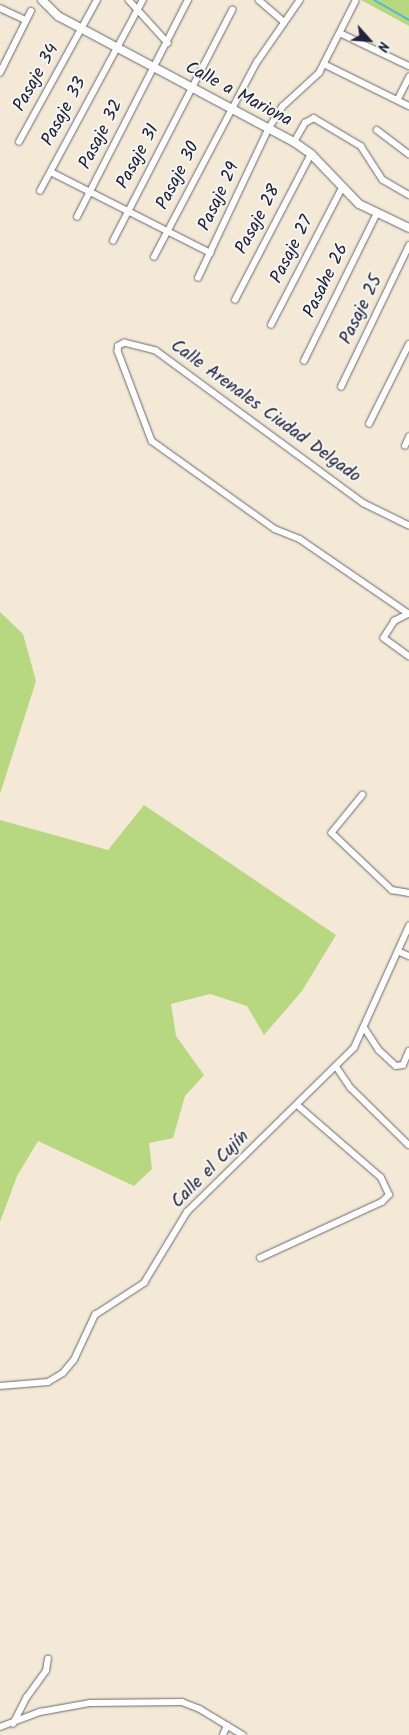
<!DOCTYPE html>
<meta charset="utf-8">
<style>
body{margin:0}
#map{position:relative;width:409px;height:1735px;overflow:hidden;background:#f3e9d6;font-family:Kalam,sans-serif}
div>[style]{position:absolute}
[style*='--x']{left:calc(var(--x)*1px);top:calc(var(--y)*1px);width:calc(var(--w)*1px);rotate:calc(var(--a)*1deg)}
.green>*{inset:0;background:#b7d880}
.stream>*{height:2px;margin:-1px;padding:0 1px;transform-origin:1px;border-radius:1px;background:#55b9d4}
.roads{filter:drop-shadow(0 0 1px #6b6871) drop-shadow(0 0 1px #6b6871)}
.street>*{height:5.5px;margin:-2.75px;padding:0 2.75px;transform-origin:2.75px;border-radius:2.75px;background:#fff}
.secondary>*{height:8px;margin:-4px;padding:0 4px;transform-origin:4px;border-radius:4px;background:#fff}
span{translate:-50% -50%;white-space:nowrap;text-align:center;line-height:1.15;-webkit-text-stroke:4px #f6f6f2;paint-order:stroke}
.street-label{font-size:18px;color:#22223b}
.north{position:absolute;left:344px;top:15px;width:50px;height:50px;-webkit-text-stroke:4px #f6f6f2;paint-order:stroke;rotate:116deg;font-size:14px;font-weight:700;line-height:20px;text-align:center;color:#22223b}
.north::after{content:'';display:block;margin:auto;width:18px;height:22px;background:#22223b;clip-path:polygon(50% 0,100% 100%,50% 72%,0 100%)}
</style>
<div id="map">
<div class="green">
<div style="clip-path:polygon(361px 0,409px 0,409px 26px)"></div>
<div style="clip-path:polygon(0 612px,23px 634px,36px 681px,0 794px)"></div>
<div style="clip-path:polygon(144px 805px,336px 935px,302px 991px,264px 1035px,247px 1006px,210px 994px,171px 1004px,176px 1036px,204px 1075px,185px 1096px,173px 1138px,149px 1143px,152px 1169px,134px 1186px,38px 1141px,17px 1176px,0 1222px,0 820px,108px 850px)"></div>
</div>
<div class="stream">
<div style="--x:374;--y:0;--w:40;--a:29.7"></div>
</div>
<div class="roads">
<div class="street">
<div style="--x:129;--y:0;--w:58;--a:47.8"></div>
<div style="--x:259;--y:0;--w:32;--a:41"></div>
<div style="--x:0;--y:8;--w:29;--a:25"></div>
<div style="--x:340;--y:33;--w:76;--a:25.6"></div>
<div style="--x:324;--y:64;--w:95;--a:26.3"></div>
<div style="--x:0;--y:73;--w:69;--a:-63.4"></div>
<div style="--x:398;--y:99;--w:25;--a:-63"></div>
<div style="--x:377;--y:130;--w:40;--a:37"></div>
<div style="--x:19;--y:142;--w:162;--a:-61.2"></div>
<div style="--x:294;--y:142;--w:22;--a:-60"></div>
<div style="--x:305;--y:123;--w:10;--a:-29"></div>
<div style="--x:314;--y:118;--w:55;--a:30.8"></div>
<div style="--x:361;--y:146;--w:40;--a:57.1"></div>
<div style="--x:383;--y:180;--w:30;--a:30"></div>
<div style="--x:51;--y:172;--w:179;--a:26.9"></div>
<div style="--x:40;--y:191;--w:217;--a:-61.7"></div>
<div style="--x:77;--y:217;--w:244;--a:-62.9"></div>
<div style="--x:113;--y:241;--w:260;--a:-62.7"></div>
<div style="--x:154;--y:257;--w:221;--a:-62.2"></div>
<div style="--x:257;--y:62;--w:75;--a:-55.3"></div>
<div style="--x:198;--y:278;--w:166;--a:-64.7"></div>
<div style="--x:269;--y:128;--w:26;--a:-58"></div>
<div style="--x:283;--y:106;--w:49;--a:-42.5"></div>
<div style="--x:319;--y:73;--w:80;--a:-63.1"></div>
<div style="--x:235;--y:300;--w:165;--a:-62.5"></div>
<div style="--x:271;--y:325;--w:154;--a:-62.6"></div>
<div style="--x:304;--y:361;--w:163;--a:-63.7"></div>
<div style="--x:341;--y:387;--w:157;--a:-64.3"></div>
<div style="--x:369;--y:424;--w:89;--a:-63.4"></div>
<div style="--x:405;--y:446;--w:10;--a:-66"></div>
<div style="--x:409;--y:526;--w:50;--a:-153.9"></div>
<div style="--x:364;--y:504;--w:258;--a:-143.7"></div>
<div style="--x:156;--y:351;--w:32;--a:-166"></div>
<div style="--x:125;--y:343;--w:7;--a:153"></div>
<div style="--x:119;--y:346;--w:5;--a:101"></div>
<div style="--x:118;--y:351;--w:96;--a:69.3"></div>
<div style="--x:152;--y:441;--w:151;--a:35.6"></div>
<div style="--x:275;--y:529;--w:27;--a:22"></div>
<div style="--x:300;--y:539;--w:132;--a:34.5"></div>
<div style="--x:409;--y:614;--w:16;--a:153"></div>
<div style="--x:395;--y:621;--w:20;--a:123"></div>
<div style="--x:384;--y:638;--w:31;--a:36"></div>
<div style="--x:363;--y:795;--w:49;--a:129.2"></div>
<div style="--x:332;--y:833;--w:83;--a:43.5"></div>
<div style="--x:392;--y:890;--w:17;--a:10"></div>
<div style="--x:400;--y:952;--w:10;--a:24"></div>
<div style="--x:364;--y:1027;--w:27;--a:57"></div>
<div style="--x:379;--y:1050;--w:23;--a:43"></div>
<div style="--x:396;--y:1066;--w:7;--a:-8"></div>
<div style="--x:403;--y:1065;--w:15;--a:-67"></div>
<div style="--x:336;--y:1066;--w:27;--a:56"></div>
<div style="--x:351;--y:1088;--w:81;--a:44.5"></div>
<div style="--x:260;--y:1258;--w:134;--a:-24.7"></div>
<div style="--x:382;--y:1202;--w:10;--a:-45"></div>
<div style="--x:389;--y:1195;--w:19;--a:-115"></div>
<div style="--x:381;--y:1178;--w:110;--a:-139.1"></div>
<div style="--x:0;--y:1386;--w:48;--a:-4.8"></div>
<div style="--x:48;--y:1382;--w:17;--a:-31"></div>
<div style="--x:63;--y:1373;--w:17;--a:-50"></div>
<div style="--x:74;--y:1360;--w:50;--a:-65"></div>
<div style="--x:95;--y:1315;--w:59;--a:-33.1"></div>
<div style="--x:144;--y:1283;--w:83;--a:-58.8"></div>
<div style="--x:187;--y:1212;--w:234;--a:-44.5"></div>
<div style="--x:354;--y:1048;--w:134;--a:-65.7"></div>
<div style="--x:13;--y:1724;--w:30;--a:-63"></div>
<div style="--x:27;--y:1697;--w:32;--a:-54"></div>
<div style="--x:46;--y:1671;--w:12;--a:-81"></div>
<div style="--x:0;--y:1727;--w:43;--a:-20.6"></div>
<div style="--x:40;--y:1712;--w:51;--a:-10.2"></div>
<div style="--x:90;--y:1703;--w:92;--a:-0.6"></div>
<div style="--x:182;--y:1702;--w:19;--a:21"></div>
<div style="--x:200;--y:1709;--w:50;--a:31.2"></div>
<div style="--x:223;--y:1735;--w:10;--a:-66"></div>
</div>
<div class="secondary">
<div style="--x:42;--y:0;--w:23;--a:45"></div>
<div style="--x:58;--y:16;--w:268;--a:28.1"></div>
<div style="--x:294;--y:142;--w:21;--a:35"></div>
<div style="--x:311;--y:154;--w:69;--a:46.2"></div>
<div style="--x:359;--y:204;--w:55;--a:25.6"></div>
</div>
</div>
<div class="street-label">
<span style="left:37px;top:78px;rotate:-61deg">Pasaje 34</span>
<span style="left:238px;top:95px;rotate:28deg">Calle a Mariona</span>
<span style="left:65px;top:112px;rotate:-62deg">Pasaje 33</span>
<span style="left:102px;top:135px;rotate:-63deg">Pasaje 32</span>
<span style="left:139px;top:157px;rotate:-62deg">Pasaje 31</span>
<span style="left:179px;top:176px;rotate:-63deg">Pasaje 30</span>
<span style="left:220px;top:197px;rotate:-65deg">Pasaje 29</span>
<span style="left:259px;top:220px;rotate:-62deg">Pasaje 28</span>
<span style="left:293px;top:250px;rotate:-63deg">Pasaje 27</span>
<span style="left:327px;top:281px;rotate:-64deg">Pasahe 26</span>
<span style="left:362px;top:310px;rotate:-64deg">Pasaje 25</span>
<span style="left:265px;top:412px;rotate:36deg">Calle Arenales Ciudad Delgado</span>
<span style="left:211px;top:1170px;rotate:-45deg">Calle el Cujín</span>
</div>
<div class="north">N</div>
</div>
